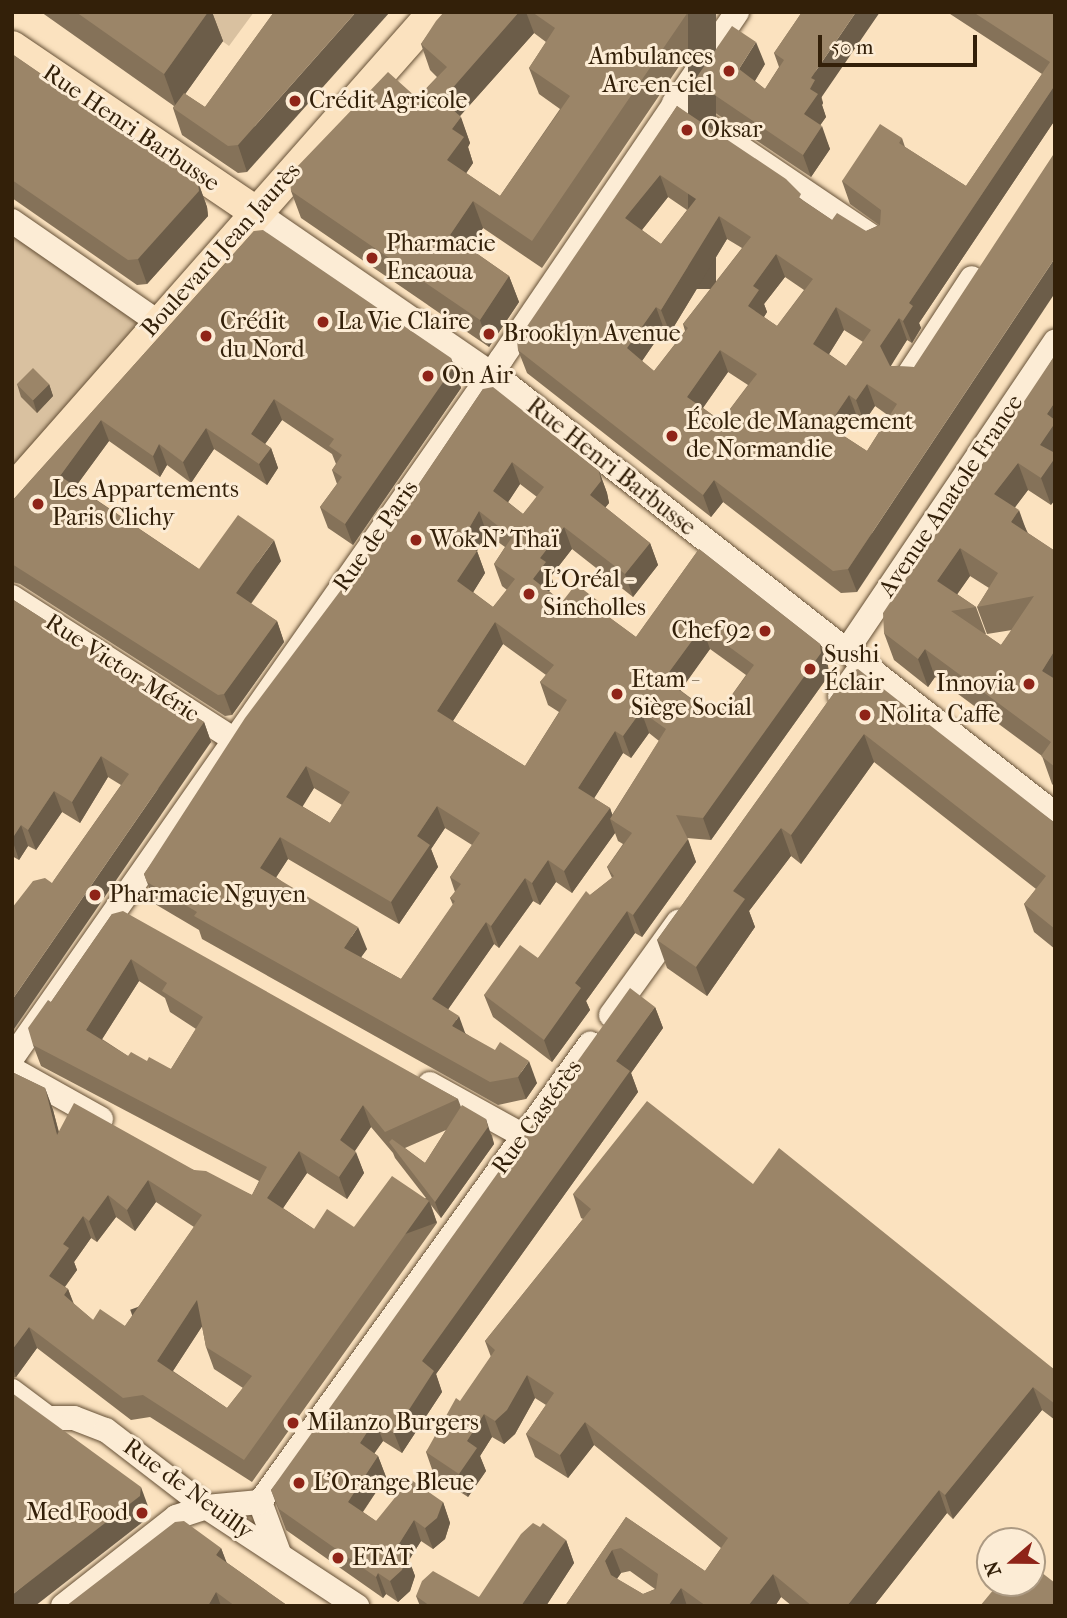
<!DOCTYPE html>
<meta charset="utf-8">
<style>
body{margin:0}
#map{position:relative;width:1067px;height:1618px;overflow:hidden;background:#fbe2bf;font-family:"IM FELL French Canon",serif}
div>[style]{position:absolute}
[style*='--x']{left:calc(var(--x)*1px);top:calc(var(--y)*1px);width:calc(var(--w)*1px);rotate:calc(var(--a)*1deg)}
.green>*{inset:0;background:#d9c1a0}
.roads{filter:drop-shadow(0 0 2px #655036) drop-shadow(0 0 2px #655036)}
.minor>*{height:24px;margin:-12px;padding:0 12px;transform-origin:12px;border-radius:12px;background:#fcecd5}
.major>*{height:32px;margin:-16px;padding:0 16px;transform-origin:16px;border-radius:16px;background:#fbe2bf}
.wall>*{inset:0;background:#857259}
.shaded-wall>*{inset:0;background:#6c5d49;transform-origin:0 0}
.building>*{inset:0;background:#9b8568;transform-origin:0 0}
.dots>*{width:19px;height:19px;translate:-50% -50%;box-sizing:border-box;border:4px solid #fcecd5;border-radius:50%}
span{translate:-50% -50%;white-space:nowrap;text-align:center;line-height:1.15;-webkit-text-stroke:6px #fcecd5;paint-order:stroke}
.poi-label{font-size:24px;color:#332009}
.right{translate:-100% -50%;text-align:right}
.left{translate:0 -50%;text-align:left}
.street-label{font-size:24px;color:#332009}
.frame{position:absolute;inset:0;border:14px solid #332009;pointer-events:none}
.north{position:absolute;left:976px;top:1527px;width:70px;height:70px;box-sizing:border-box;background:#fcecd5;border:2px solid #ac9a83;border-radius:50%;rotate:250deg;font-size:19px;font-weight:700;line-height:28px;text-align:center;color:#332009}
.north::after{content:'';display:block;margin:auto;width:24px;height:32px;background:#8f2418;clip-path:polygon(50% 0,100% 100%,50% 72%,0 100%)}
.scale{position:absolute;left:818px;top:35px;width:159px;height:32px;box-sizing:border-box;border:4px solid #332009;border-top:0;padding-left:9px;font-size:21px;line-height:24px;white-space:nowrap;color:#332009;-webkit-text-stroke:5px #fcecd5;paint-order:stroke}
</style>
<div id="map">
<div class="green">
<div style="clip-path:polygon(183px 12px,254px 12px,229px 46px)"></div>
<div style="clip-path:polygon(12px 221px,158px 322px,28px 473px,12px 462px)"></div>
</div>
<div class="roads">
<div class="minor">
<div style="--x:674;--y:103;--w:244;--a:34"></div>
<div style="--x:256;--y:212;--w:306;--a:34.5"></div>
<div style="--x:508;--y:385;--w:695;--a:38.11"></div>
<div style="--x:12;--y:221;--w:178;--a:34.7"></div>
<div style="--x:907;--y:377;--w:118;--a:-56.7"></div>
<div style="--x:12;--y:597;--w:261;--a:32.7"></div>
<div style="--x:847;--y:650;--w:372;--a:-56"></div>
<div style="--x:840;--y:696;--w:39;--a:-54"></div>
<div style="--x:611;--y:1015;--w:115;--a:-54.2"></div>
<div style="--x:12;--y:1058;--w:854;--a:-55.01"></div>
<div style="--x:502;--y:358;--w:418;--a:-55.8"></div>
<div style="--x:12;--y:1069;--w:102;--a:29.3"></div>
<div style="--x:430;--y:1084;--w:107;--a:29"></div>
<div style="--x:12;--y:1391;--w:45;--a:36.9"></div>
<div style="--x:48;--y:1418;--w:26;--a:0"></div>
<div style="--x:74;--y:1418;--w:34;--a:21"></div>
<div style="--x:106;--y:1430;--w:126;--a:37.6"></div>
<div style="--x:206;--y:1507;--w:181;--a:33.3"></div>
<div style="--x:260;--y:1502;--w:54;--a:69.6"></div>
<div style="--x:63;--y:1606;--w:144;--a:-38.2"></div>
<div style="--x:176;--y:1517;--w:32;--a:-18"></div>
<div style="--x:206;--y:1507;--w:54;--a:-5.3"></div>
<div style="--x:260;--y:1502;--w:565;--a:-54.23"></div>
</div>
<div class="major">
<div style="--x:12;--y:47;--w:295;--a:34.1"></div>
<div style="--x:12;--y:491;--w:638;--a:-48.62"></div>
</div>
</div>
<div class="wall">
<div style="clip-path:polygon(41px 12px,212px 12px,223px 41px,185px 94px,205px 107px,274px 12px,247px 172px,238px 173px,182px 135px,173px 108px,174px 106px)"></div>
<div style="clip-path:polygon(evenodd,444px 12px,716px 12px,542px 268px,483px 228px,469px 248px,509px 276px,519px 302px,489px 347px,301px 218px,291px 191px,296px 175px,294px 170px,417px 98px,437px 77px,430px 70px,421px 44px,444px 12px,534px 33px,546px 42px,529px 68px,539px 94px,560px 109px,500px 196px,466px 173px,473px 163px,468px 147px,470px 143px,460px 116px,534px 33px)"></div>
<div style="clip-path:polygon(802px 12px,823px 103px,822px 105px,826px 117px,820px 125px,830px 149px,811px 177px,702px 104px,694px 81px,765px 64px,755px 81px,765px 89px,779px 67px,774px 53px)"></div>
<div style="clip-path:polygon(evenodd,947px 12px,1055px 12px,1055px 120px,919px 323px,921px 328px,912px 343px,907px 340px,890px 366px,914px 367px,857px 592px,841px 593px,723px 502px,711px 517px,527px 373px,518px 350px,677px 106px,804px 201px,832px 220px,866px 231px,879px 225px,850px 204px,842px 181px,902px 138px,905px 147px,966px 186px,1042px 74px,947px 12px,668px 197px,687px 210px,661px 244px,642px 230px,668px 197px,947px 12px,727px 239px,742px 248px,683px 324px,685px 331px,654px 371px,642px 361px,664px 329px,670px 333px,727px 239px,947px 12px,785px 277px,804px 290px,777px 326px,764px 317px,767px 312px,764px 304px,785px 277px,947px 12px,844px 330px,863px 342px,846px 366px,829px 354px,844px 330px,947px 12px,728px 372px,748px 385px,721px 421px,703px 408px,728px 372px,947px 12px,875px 406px,889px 416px,867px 451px,844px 436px,857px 417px,864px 422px,875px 406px)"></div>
<div style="clip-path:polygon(12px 54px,198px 182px,207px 207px,208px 216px,147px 284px,137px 285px,12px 198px)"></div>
<div style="clip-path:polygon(254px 231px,458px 379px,461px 388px,353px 545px,328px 528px,320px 507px,337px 484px,332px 470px,336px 464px,332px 454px,282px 420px,265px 444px,271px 448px,278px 468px,267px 485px,214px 449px,191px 483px,167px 465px,160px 477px,109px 441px,76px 486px,199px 569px,281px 561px,251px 604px,277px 621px,284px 642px,232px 715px,225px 716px,20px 584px,12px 582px,12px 501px)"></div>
<div style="clip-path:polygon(evenodd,1055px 355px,1051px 505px,1028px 490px,1015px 507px,1028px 533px,1055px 551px,1055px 787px,1052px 784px,1042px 756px,935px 677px,928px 687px,894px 660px,884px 633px,1055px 355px,970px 576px,989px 588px,977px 607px,987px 634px,1012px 630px,1001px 645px,985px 634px,986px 634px,976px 607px,957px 594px,970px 576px)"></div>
<div style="clip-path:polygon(17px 384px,49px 384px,53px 396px,37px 413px,21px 397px)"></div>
<div style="clip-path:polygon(evenodd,483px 389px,599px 471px,607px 493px,609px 503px,605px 507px,650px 543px,658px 565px,633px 597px,572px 549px,551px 576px,554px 585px,549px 591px,562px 602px,606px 615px,636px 637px,699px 549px,820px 644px,828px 666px,829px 675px,711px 840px,687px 838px,696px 862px,642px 937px,635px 933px,586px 1001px,590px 1010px,552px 1062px,493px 1017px,484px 995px,538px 958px,590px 895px,612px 878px,607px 867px,623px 844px,618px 841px,615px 833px,572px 893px,556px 882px,540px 905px,533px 901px,499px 948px,494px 944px,448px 1009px,465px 1033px,537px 1083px,526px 1099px,498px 1105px,202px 939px,199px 930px,155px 904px,144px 874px,404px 506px,483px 389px,520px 484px,537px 497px,523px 514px,508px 502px,520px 484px,483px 389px,487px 534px,505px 547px,494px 564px,502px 586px,507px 590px,493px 607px,473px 592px,485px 573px,477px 551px,487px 534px,483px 389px,503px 644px,546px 675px,540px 682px,548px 705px,559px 712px,525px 766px,453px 721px,503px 644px,483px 389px,710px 649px,746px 675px,716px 717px,680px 690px,710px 649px,483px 389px,649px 733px,659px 741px,612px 815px,610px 808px,594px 798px,623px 753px,631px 758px,649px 733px,483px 389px,314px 788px,342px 805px,330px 823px,302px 806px,314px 788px,483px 389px,445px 828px,472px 845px,450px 877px,455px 892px,450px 898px,453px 905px,401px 979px,361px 957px,367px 949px,276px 877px,288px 859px,399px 924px,438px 867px,431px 849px,445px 828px)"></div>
<div style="clip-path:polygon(12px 599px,204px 722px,211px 742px,52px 883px,121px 785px,108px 777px,80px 823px,62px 812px,36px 850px,28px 846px,19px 860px,12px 856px)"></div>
<div style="clip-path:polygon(849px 672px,1055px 823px,1055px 949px,1034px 932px,1024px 904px,1036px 889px,874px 762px,801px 864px,791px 856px,749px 911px,755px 927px,707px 996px,667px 968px,657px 940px)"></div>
<div style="clip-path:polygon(evenodd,112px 914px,458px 1099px,461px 1107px,492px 1135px,494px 1144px,441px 1218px,431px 1205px,437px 1223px,252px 1482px,150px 1417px,131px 1420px,37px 1348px,16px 1377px,12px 1378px,12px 1072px,45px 1088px,53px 1110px,59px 1132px,194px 1170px,252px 1195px,259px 1181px,41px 1066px,33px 1045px,51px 1002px,112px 914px,139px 981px,165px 998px,170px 1012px,196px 1029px,171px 1069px,128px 1056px,102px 1039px,139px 981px,112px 914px,371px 1127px,393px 1153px,395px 1158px,426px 1198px,354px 1227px,314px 1229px,283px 1208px,307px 1173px,347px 1199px,364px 1173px,355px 1151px,371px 1127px,112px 914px,446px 1130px,425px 1163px,405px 1148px,446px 1130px,112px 914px,156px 1202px,194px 1227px,125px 1326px,93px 1320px,74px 1304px,68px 1289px,65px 1287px,77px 1270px,74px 1262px,91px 1238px,97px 1242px,116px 1217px,135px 1231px,156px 1202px,112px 914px,202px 1326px,206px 1347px,214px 1369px,243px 1388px,227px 1408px,173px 1371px,202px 1326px)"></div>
<div style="clip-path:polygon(655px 1007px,663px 1028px,631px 1073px,638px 1092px,436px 1374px,442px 1392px,402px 1453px,383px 1441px,374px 1453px,378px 1456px,386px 1477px,363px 1512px,376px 1521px,443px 1502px,450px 1523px,445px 1539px,433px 1549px,421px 1541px,409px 1560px,415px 1576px,410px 1591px,398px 1602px,386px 1594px,383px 1598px,286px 1530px,271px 1490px)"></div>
<div style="clip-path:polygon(evenodd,753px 1184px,1055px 1370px,1055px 1420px,1042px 1410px,953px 1519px,947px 1513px,874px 1606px,792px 1606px,781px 1597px,775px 1606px,565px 1606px,626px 1517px,705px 1571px,721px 1548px,594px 1445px,568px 1478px,535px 1457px,526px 1434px,546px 1405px,535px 1398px,515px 1434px,504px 1444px,492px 1437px,480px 1456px,486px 1471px,468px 1497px,434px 1475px,426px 1452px,491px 1357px,485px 1341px,583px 1219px,581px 1218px,573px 1194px,753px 1184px,630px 1571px,655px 1589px,643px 1594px,617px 1579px,621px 1573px,630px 1571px)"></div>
<div style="clip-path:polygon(566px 1540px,574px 1563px,546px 1606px,420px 1606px,416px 1596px,479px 1597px)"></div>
<div style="clip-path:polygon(221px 1548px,226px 1562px,288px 1606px,66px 1606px)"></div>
</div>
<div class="shaded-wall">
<div style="clip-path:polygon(208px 12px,212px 12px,223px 41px,176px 107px,164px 74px)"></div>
<div style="clip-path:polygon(356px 12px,390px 12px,247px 172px,238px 145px)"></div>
<div style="clip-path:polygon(519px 12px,526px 12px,534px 33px,451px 126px,442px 100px)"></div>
<div style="left:688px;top:12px;width:28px;height:277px"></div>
<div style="clip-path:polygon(856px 12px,880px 12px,821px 98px,823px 103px,822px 105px,826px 117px,812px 137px,804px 114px,811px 78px)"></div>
<div style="clip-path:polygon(756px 42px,765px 64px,748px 92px,739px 69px)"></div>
<div style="clip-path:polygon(1055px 85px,1055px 120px,919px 323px,921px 328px,912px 343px,903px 321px,909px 303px)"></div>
<div style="clip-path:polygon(461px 117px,470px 143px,468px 147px,473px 163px,457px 187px,447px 160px,452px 129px)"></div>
<div style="clip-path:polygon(822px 126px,830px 149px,811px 177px,803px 155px)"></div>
<div style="clip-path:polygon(660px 175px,668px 197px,633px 241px,625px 218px)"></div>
<div style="clip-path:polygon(198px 182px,207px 207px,208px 216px,147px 284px,138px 259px)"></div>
<div style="clip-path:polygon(473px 201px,483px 228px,460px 262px,450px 235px)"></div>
<div style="clip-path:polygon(719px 216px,727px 239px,670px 333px,661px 310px)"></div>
<div style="clip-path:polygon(776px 254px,785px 277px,764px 304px,767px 312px,756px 329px,748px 306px,753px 286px)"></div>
<div style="clip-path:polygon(1055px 258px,1055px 293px,857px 592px,848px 569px)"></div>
<div style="clip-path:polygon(509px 276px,519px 302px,489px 347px,480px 320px)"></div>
<div style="clip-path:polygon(656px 307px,664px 329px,635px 371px,627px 348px)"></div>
<div style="clip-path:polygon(836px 307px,844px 330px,821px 367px,813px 344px)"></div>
<div style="clip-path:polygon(899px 318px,907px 340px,889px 369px,880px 346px)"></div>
<div style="clip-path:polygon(720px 350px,728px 372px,695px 419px,687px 397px)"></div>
<div style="clip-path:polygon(451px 358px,461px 388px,353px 545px,345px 524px)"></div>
<div style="clip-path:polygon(49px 384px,53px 396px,37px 413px,33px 400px)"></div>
<div style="clip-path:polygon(867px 384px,875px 406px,864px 422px,856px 400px)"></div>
<div style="clip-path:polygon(849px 395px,857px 417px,836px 448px,828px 426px)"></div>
<div style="clip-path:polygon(274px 399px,282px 420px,258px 454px,251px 434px)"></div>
<div style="clip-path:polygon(1055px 402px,1055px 500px,1051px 505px,1041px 478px,1040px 445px,1047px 414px)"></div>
<div style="clip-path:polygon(101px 420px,109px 441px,68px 497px,60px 476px)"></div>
<div style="clip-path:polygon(206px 428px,214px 449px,191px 483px,183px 462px)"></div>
<div style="clip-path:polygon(159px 444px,167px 465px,160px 477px,153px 456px)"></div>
<div style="clip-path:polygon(271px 448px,278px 468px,267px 485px,259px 464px)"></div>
<div style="clip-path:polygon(512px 462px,520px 484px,501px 513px,493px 491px)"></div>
<div style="clip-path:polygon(1018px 463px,1028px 490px,1004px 522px,994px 494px)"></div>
<div style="clip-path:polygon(599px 471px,607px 493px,609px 503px,598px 517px,590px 495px)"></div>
<div style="clip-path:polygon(714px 480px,723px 502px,711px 517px,703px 495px)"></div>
<div style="clip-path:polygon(1019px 510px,1029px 538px,1011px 522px)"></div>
<div style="clip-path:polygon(479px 511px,487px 534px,477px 551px,485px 573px,466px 604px,457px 581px,461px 542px)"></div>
<div style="clip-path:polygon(564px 527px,572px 549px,551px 576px,554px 585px,541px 601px,533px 579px,540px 558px)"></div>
<div style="clip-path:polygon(274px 540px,281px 561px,243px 614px,236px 593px)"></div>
<div style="clip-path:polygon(650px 543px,658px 565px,633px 597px,625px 574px)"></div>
<div style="clip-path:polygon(960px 548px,970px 576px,947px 609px,937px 581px)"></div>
<div style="clip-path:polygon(602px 604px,610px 626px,598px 609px)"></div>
<div style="clip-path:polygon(277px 621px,284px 642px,232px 715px,224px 694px)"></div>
<div style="clip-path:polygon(495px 622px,503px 644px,445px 733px,437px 711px)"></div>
<div style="clip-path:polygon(702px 627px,710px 649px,673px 701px,664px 679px)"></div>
<div style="clip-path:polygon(820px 644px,828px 666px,829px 675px,711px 840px,703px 818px)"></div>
<div style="clip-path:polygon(925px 649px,935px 677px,928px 687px,918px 659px)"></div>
<div style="clip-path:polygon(1055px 650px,1055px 694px,1042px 671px)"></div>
<div style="clip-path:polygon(641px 711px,649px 733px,631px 758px,623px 736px)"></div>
<div style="clip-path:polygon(204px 722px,211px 742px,12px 1032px,12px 1000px)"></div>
<div style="clip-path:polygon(615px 731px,623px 753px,586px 811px,578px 788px)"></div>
<div style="clip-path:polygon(864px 734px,874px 762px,801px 864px,791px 835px)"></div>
<div style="clip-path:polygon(101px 756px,108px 777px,80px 823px,72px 802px)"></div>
<div style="clip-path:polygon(306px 766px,314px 788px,295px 819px,286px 797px)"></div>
<div style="clip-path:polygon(54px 791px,62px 812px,36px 850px,28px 830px)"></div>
<div style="clip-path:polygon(437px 806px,445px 828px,431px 849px,438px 867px,399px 924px,391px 902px,417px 836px)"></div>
<div style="clip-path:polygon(610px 808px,615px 822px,610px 819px,615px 833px,572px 893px,564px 871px)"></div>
<div style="clip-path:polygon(21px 825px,28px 846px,19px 860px,12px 839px)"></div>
<div style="clip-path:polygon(781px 828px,791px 856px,749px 911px,755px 927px,707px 996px,696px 967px,733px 891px)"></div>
<div style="clip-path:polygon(280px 837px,288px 859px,268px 890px,260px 868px)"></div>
<div style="clip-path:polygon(688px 839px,696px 862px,642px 937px,633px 915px)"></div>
<div style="clip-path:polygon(548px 860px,556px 882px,540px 905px,532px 883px)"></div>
<div style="clip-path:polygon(525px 878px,533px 901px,499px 948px,491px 926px)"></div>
<div style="clip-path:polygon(627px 911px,635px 933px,586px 1001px,590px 1010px,552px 1062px,544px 1040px,575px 983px)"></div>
<div style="clip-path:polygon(486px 922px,494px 944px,440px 1021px,432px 999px)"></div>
<div style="clip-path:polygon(358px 927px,367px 949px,352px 970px,344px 948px)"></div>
<div style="clip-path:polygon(131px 959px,139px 981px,94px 1052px,86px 1030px)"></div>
<div style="clip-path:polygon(655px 1007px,663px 1028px,631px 1073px,638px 1092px,436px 1374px,442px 1392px,402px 1453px,394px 1433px,422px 1361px,616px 1061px)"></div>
<div style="clip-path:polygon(459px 1016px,467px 1038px,452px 1026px)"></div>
<div style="clip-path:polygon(529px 1061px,537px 1083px,526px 1099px,518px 1077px)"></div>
<div style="clip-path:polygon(45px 1088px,53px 1110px,65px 1157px,57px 1135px)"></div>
<div style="clip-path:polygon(363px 1105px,371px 1127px,347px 1162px,340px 1140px)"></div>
<div style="clip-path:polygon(486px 1119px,494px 1144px,441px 1218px,435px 1202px)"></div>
<div style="clip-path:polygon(299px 1151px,307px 1173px,275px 1220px,267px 1198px)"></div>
<div style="clip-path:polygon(356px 1152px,364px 1173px,347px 1199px,339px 1177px)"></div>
<div style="clip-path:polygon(148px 1180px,156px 1202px,135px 1231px,127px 1210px)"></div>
<div style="clip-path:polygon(108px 1195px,116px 1217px,97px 1242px,89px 1221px)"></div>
<div style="left:429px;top:1201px;width:23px;height:318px;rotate:70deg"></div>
<div style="clip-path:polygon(83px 1216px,91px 1238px,74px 1262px,77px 1270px,57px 1297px,49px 1276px,63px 1244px)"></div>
<div style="clip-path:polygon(68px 1289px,76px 1311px,64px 1295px)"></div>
<div style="clip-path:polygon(197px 1300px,205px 1322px,165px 1383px,157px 1361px)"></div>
<div style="clip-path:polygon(29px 1327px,37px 1348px,16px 1377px,12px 1366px,12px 1350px)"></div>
<div style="clip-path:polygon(527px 1375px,535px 1398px,515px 1434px,504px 1444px,495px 1421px)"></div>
<div style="clip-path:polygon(1033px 1387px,1042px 1410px,953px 1519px,945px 1495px)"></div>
<div style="clip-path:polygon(484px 1414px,492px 1437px,480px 1456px,486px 1471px,468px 1497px,459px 1474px,467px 1441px)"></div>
<div style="clip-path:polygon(375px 1420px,383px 1441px,367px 1464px,360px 1443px)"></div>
<div style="clip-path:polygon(585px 1422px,594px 1445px,568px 1478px,560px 1455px)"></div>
<div style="clip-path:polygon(378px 1456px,386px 1477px,355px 1523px,348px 1502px)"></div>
<div style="clip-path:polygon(141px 1487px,149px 1509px,148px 1518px,35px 1606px,12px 1606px,12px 1595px)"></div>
<div style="clip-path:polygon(939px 1490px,947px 1513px,874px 1606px,847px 1606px)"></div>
<div style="clip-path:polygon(443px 1502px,450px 1523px,445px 1539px,433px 1549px,425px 1528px)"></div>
<div style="clip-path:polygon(414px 1520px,421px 1541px,409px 1560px,415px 1576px,410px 1591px,398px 1602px,390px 1581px,397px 1547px)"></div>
<div style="clip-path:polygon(566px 1540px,574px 1563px,546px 1606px,521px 1606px)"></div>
<div style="clip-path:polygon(221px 1548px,228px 1566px,216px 1555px)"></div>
<div style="clip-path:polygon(612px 1550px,621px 1573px,613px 1584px,605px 1561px)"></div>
<div style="clip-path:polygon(378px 1573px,386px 1594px,383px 1598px,376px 1577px)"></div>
<div style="clip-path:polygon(773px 1574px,781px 1597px,775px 1606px,748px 1606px)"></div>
<div style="clip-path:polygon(681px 1588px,687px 1606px,668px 1606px)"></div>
<div style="clip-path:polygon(216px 1592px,221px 1606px,208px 1606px)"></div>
</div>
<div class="building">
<div style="clip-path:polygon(76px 12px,208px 12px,164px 74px)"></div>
<div style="clip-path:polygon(274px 12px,356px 12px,238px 145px,228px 146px,173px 108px,184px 93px,205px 107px)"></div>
<div style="clip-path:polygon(444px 12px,519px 12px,442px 100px,461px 117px,452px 129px,464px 137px,447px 160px,500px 196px,570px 96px,529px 68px,555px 28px,532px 12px,688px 12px,532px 241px,473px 201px,450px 235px,509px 276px,480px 320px,291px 191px,290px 182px,298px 173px,294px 170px,388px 72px,417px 98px,447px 67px,421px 44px,436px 21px)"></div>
<div style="clip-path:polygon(802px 12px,856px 12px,811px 78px,815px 80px,810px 89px,818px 94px,804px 114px,822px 126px,803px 155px,694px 81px,732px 26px,756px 42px,739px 69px,765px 89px,784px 60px,774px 53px)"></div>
<div style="clip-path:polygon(evenodd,973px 12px,1055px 12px,1055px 85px,909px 303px,913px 306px,903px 321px,899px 318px,880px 346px,890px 366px,914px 367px,1055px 152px,1055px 258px,848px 569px,833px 571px,714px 480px,703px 495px,518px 350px,517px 341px,677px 106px,786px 179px,801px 194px,799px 198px,832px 220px,837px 213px,866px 231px,880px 225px,881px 210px,842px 181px,880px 124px,902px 138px,899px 143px,966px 186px,1050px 62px,973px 12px,660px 175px,696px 199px,661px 244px,625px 218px,660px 175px,973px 12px,719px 216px,751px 237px,683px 324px,688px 328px,654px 371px,627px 348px,656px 307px,661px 310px,719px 216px,973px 12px,776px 254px,813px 279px,777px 326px,748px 306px,759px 290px,753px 286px,776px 254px,973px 12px,836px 307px,871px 330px,846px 366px,813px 344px,836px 307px,973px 12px,720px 350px,757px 374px,721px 421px,687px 397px,720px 350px,973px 12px,867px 384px,897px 404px,867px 451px,828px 426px,849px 395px,856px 400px,867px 384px)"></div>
<div style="clip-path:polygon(12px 54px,198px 182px,199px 191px,138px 259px,128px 260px,12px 180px)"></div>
<div style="clip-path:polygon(263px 230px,451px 358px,453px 368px,345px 524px,320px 507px,342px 477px,332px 470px,342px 455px,329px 446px,334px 439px,274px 399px,251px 434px,271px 448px,259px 464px,206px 428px,183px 462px,159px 444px,153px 456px,101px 420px,60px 476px,199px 569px,238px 515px,274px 540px,236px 593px,277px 621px,224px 694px,218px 695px,12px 564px,12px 501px,254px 231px)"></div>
<div style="clip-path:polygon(evenodd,1055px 355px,1055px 402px,1047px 414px,1055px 420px,1055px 423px,1040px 445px,1055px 453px,1055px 458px,1041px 478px,1018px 463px,994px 494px,1019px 510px,1011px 522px,1055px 551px,1055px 650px,1042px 671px,1055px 679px,1055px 767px,1041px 756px,1051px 742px,925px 649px,918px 659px,884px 633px,883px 613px,1055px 355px,960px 548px,998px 573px,977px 607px,1034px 596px,1001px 645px,951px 611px,976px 607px,937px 581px,960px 548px)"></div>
<div style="left:33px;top:368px;width:23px;height:23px;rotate:45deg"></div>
<div style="clip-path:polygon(evenodd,493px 387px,599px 471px,601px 481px,590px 495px,650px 543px,625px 574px,564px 527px,540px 558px,546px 562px,533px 579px,562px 602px,576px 584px,602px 604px,598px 609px,636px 637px,699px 549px,820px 644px,821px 653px,703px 818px,676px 815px,688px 839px,633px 915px,627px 911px,575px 983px,581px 988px,544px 1040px,484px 995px,520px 945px,538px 958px,586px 891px,590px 895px,614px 876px,607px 867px,632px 833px,610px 819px,666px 729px,641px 711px,623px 736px,615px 731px,578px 788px,610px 808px,564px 871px,548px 860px,532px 883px,525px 878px,491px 926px,486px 922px,432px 999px,459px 1016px,452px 1026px,495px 1050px,500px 1042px,529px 1061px,518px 1077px,490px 1082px,194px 916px,197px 912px,147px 882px,144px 874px,245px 718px,404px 506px,483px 389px,493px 387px,512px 462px,544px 487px,523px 514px,493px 491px,512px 462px,493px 387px,479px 511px,512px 537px,494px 564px,515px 579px,493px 607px,457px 581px,477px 551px,461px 542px,479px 511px,493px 387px,495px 622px,554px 665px,540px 682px,567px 700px,525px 766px,437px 711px,495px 622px,493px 387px,702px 627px,754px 665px,716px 717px,664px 679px,702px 627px,493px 387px,306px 766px,350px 792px,330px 823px,286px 797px,306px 766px,493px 387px,437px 806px,480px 833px,450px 877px,461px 884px,450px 898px,455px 901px,401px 979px,344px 948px,358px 927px,260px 868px,280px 837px,391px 902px,430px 845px,417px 836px,437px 806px)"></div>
<div style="clip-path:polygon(12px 599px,204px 722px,12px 1000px,12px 908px,33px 881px,45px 878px,52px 883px,129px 774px,101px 756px,72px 802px,54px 791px,28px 830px,21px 825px,12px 839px)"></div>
<div style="clip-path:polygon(858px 669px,1055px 823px,1055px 929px,1024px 904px,1046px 876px,864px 734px,791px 835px,781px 828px,733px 891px,745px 899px,696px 967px,657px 940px,849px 672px)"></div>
<div style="clip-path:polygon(evenodd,123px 911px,458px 1099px,385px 1132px,363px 1105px,340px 1140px,356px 1152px,339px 1177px,299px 1151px,267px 1198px,314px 1229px,327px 1209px,354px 1227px,392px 1176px,429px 1201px,244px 1460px,143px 1395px,123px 1398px,29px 1327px,12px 1350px,12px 1072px,45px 1088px,57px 1135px,74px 1103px,194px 1170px,206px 1171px,252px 1195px,267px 1167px,33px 1045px,28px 1028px,48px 1000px,51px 1002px,112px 914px,123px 911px,131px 959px,167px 983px,162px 991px,203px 1017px,171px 1069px,149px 1057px,147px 1061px,131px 1052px,128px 1056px,86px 1030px,131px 959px,123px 911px,148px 1180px,202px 1215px,125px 1326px,100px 1309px,93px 1320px,64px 1295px,68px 1289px,49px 1276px,69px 1248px,63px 1244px,83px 1216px,89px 1221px,108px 1195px,127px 1210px,148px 1180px,123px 911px,197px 1300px,206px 1347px,252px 1376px,227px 1408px,157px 1361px,197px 1300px)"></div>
<div style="clip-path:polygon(630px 988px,655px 1007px,616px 1061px,630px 1071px,422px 1361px,434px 1371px,394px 1433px,375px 1420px,360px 1443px,378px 1456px,348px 1502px,376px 1521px,410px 1479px,443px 1502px,437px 1518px,425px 1528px,414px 1520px,397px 1547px,408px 1555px,402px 1570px,390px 1581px,378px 1573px,376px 1577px,279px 1509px,271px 1490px)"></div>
<div style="clip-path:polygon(evenodd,647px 1101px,753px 1184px,779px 1148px,1055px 1370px,1055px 1404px,1033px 1387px,945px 1495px,939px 1490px,847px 1606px,812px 1606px,773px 1574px,748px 1606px,706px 1606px,681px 1588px,668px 1606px,565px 1606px,626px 1517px,705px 1571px,728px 1538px,585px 1422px,560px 1455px,526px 1434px,554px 1393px,527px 1375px,507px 1410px,495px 1421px,484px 1414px,467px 1441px,477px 1448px,459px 1474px,426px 1452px,456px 1398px,460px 1401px,495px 1350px,485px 1341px,591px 1209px,573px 1194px,647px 1101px,621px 1548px,658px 1574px,656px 1589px,643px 1594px,611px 1575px,605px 1561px,612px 1550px,621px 1548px)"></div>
<div style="clip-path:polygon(462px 1105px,486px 1119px,488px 1127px,435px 1202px,389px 1142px,392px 1139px,425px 1163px)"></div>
<div style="clip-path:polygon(12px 1393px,141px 1487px,140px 1496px,12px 1595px)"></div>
<div style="clip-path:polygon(184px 1521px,221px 1548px,216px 1555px,288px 1606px,235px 1606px,216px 1592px,208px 1606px,66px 1606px,175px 1522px)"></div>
<div style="clip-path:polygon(533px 1523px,540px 1527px,543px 1523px,566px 1540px,521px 1606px,430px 1606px,416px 1596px,422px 1581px,433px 1571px,479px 1597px,521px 1534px)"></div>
<div style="clip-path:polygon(1032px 1565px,1055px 1583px,1055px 1606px,980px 1606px,999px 1583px,1032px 1583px)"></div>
</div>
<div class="dots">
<div style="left:729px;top:71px;background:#8f2418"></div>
<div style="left:295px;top:101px;background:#8f2418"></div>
<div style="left:687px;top:130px;background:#8f2418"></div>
<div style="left:372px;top:258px;background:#8f2418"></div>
<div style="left:323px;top:322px;background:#8f2418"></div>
<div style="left:489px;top:334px;background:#8f2418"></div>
<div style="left:206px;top:336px;background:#8f2418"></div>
<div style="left:428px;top:376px;background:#8f2418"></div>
<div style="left:672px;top:436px;background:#8f2418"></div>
<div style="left:38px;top:504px;background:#8f2418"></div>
<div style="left:416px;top:540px;background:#8f2418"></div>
<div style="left:529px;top:594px;background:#8f2418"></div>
<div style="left:765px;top:631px;background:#8f2418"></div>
<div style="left:810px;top:669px;background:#8f2418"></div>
<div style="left:1029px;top:684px;background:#8f2418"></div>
<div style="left:617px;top:694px;background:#8f2418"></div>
<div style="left:865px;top:715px;background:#8f2418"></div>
<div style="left:95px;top:895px;background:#8f2418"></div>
<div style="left:293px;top:1423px;background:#8f2418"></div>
<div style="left:299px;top:1483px;background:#8f2418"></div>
<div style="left:142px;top:1513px;background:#8f2418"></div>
<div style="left:338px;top:1558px;background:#8f2418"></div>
</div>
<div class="poi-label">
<span class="right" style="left:713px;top:71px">Ambulances<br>Arc-en-ciel</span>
<span class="left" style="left:309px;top:101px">Crédit Agricole</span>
<span class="left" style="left:701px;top:130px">Oksar</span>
<span class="left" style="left:386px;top:258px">Pharmacie<br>Encaoua</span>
<span class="left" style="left:220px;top:336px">Crédit<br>du Nord</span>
<span class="left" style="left:337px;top:322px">La Vie Claire</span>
<span class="left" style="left:503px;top:334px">Brooklyn Avenue</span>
<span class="left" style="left:442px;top:376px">On Air</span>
<span class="left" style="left:686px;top:436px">École de Management<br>de Normandie</span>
<span class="left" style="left:52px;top:504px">Les Appartements<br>Paris Clichy</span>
<span class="left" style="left:430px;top:540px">Wok N' Thaï</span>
<span class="left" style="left:543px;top:594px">L'Oréal -<br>Sincholles</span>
<span class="right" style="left:751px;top:631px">Chef 92</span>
<span class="left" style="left:824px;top:669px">Sushi<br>Éclair</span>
<span class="left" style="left:631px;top:694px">Etam -<br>Siège Social</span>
<span class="right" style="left:1015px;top:684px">Innovia</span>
<span class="left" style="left:879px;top:715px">Nolita Caffe</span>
<span class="left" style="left:109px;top:895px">Pharmacie Nguyen</span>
<span class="left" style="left:307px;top:1423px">Milanzo Burgers</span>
<span class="left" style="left:313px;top:1483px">L'Orange Bleue</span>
<span class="right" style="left:128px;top:1513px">Med Food</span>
<span class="left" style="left:352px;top:1558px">ETAT</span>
</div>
<div class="street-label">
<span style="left:131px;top:128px;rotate:34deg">Rue Henri Barbusse</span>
<span style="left:221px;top:250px;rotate:-48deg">Boulevard Jean Jaurès</span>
<span style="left:611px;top:467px;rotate:38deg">Rue Henri Barbusse</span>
<span style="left:951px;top:496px;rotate:-56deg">Avenue Anatole France</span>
<span style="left:376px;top:536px;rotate:-55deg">Rue de Paris</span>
<span style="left:122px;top:668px;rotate:33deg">Rue Victor Méric</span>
<span style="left:537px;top:1117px;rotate:-54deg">Rue Castérès</span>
<span style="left:188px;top:1489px;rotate:36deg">Rue de Neuilly</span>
</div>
<div class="frame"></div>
<div class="north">N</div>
<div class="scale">50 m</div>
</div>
